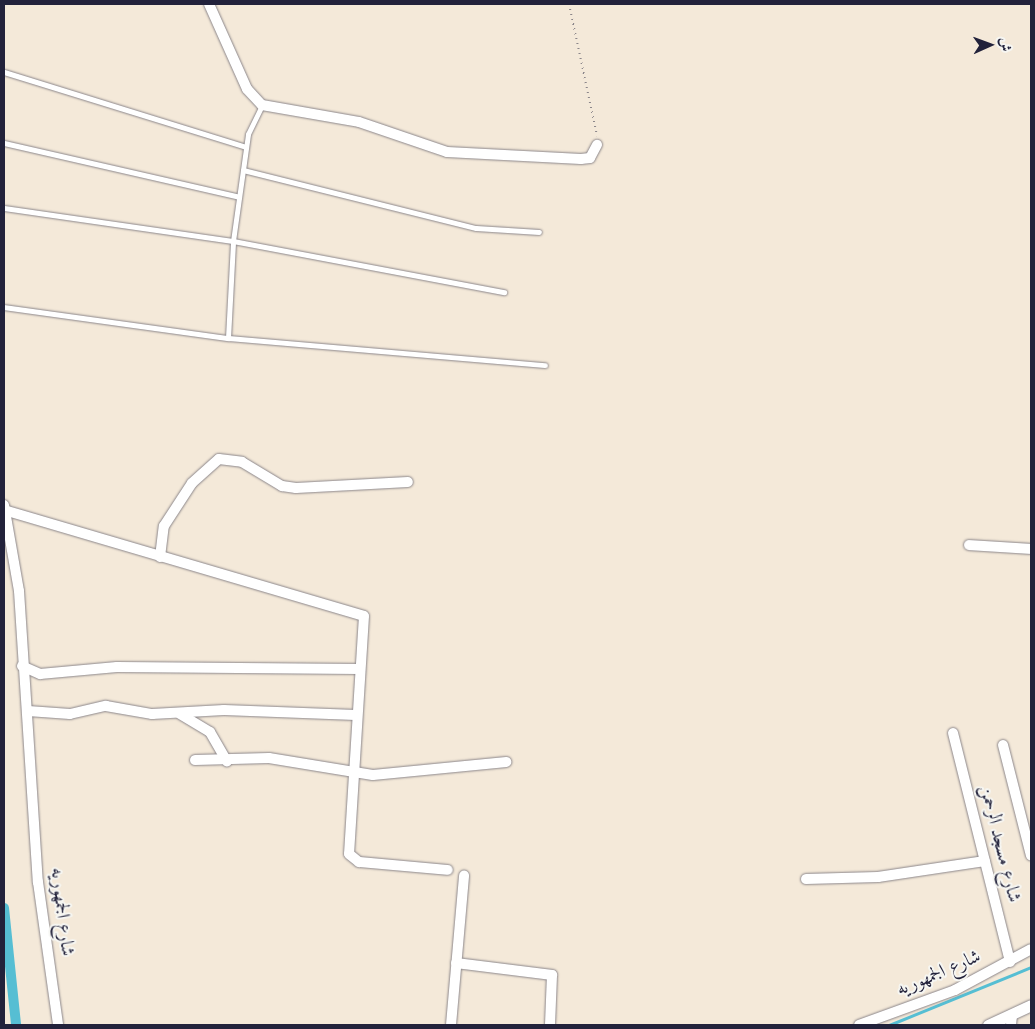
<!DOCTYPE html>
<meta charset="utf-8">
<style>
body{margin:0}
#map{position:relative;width:1035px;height:1029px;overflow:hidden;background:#f4e9d9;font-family:"Old Standard TT",Amiri,serif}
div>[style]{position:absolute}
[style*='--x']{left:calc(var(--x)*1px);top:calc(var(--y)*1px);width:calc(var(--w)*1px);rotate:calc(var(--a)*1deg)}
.stream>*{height:3px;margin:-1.5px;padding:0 1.5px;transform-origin:1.5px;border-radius:1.5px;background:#56bed3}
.canal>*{height:10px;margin:-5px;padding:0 5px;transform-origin:5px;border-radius:5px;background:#56bed3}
.path>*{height:2px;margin-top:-1px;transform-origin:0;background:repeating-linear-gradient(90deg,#8b868a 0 1px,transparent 0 5px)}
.roads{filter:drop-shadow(0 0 1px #8b868a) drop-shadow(0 0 1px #8b868a)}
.service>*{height:5px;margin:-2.5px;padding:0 2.5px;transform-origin:2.5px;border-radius:2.5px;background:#fff}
.minor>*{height:10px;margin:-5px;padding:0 5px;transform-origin:5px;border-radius:5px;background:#fff}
.tertiary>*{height:11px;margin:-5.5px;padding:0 5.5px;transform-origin:5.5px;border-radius:5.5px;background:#fff}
span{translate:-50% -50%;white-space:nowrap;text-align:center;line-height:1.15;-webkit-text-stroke:4px #f6f6f2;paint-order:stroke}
.street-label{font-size:19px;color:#22223b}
.frame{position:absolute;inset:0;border:5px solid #22223b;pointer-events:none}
.north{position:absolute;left:965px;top:20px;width:50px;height:50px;-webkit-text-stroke:4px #f6f6f2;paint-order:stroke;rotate:88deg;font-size:14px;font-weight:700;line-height:20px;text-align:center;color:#22223b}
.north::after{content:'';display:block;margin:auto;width:18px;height:22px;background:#22223b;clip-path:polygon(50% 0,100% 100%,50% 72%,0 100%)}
</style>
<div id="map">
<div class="stream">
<div style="--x:889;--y:1025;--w:153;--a:-22.2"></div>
</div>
<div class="canal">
<div style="--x:4;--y:908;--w:118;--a:84.1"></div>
</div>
<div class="path">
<div style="--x:569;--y:4;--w:135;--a:78"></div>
</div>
<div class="roads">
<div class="service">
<div style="--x:4;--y:72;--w:253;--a:17.2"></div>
<div style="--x:4;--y:143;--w:241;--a:12.9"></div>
<div style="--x:243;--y:170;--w:240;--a:14"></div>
<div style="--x:476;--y:228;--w:63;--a:3.6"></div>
<div style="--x:4;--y:208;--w:231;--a:8.2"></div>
<div style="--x:233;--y:241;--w:276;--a:10.7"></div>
<div style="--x:4;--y:307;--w:226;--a:7.9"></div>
<div style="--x:228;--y:338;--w:318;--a:4.9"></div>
<div style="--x:228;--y:338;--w:97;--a:-87"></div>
<div style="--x:233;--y:241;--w:108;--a:-82"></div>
<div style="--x:248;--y:134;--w:32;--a:-64"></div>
</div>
<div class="minor">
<div style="--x:209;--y:4;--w:93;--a:65.9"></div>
<div style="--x:247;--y:89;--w:22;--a:47"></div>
<div style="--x:262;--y:105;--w:98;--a:9.9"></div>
<div style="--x:359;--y:122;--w:93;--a:18.8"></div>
<div style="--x:447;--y:152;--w:134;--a:3"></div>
<div style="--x:581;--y:159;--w:9;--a:-6"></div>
<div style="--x:590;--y:158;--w:15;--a:-62"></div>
<div style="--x:4;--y:505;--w:87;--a:80.1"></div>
<div style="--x:19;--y:591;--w:292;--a:86.3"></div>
<div style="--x:38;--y:882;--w:144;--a:82"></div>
<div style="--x:4;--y:510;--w:375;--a:16.4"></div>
<div style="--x:364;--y:616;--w:238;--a:93.6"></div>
<div style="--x:349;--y:854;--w:13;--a:39"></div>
<div style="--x:359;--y:862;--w:89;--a:5.1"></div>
<div style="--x:969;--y:545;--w:62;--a:3.7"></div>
<div style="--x:160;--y:557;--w:31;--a:-83"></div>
<div style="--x:164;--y:526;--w:51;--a:-56.9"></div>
<div style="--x:192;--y:483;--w:36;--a:-42"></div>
<div style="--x:219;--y:459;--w:23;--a:7"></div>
<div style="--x:242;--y:462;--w:47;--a:31"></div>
<div style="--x:282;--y:486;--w:14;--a:8"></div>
<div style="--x:296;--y:488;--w:112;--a:-3.1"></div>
<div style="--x:22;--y:666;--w:20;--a:24"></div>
<div style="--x:40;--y:674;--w:77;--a:-5.2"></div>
<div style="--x:117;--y:667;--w:243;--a:0.5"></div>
<div style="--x:28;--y:711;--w:42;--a:4.1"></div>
<div style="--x:70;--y:714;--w:37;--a:-13"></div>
<div style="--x:106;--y:706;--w:47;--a:9.9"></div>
<div style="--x:152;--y:714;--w:72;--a:-3.2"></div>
<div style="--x:224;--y:710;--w:132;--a:2.2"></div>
<div style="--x:180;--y:714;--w:35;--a:31"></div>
<div style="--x:210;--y:732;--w:34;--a:60"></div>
<div style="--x:953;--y:733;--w:236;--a:76"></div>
<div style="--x:1003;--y:745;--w:114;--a:75.8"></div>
<div style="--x:195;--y:760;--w:74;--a:-1.5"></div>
<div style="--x:269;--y:758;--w:105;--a:9.3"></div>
<div style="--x:373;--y:775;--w:134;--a:-5.6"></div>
<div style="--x:806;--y:879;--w:72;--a:-1.6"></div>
<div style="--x:878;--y:877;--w:108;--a:-8.5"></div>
<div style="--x:456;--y:963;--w:97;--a:7.1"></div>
<div style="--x:552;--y:975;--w:50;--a:92.3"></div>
<div style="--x:451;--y:1025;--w:150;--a:-85"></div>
<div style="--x:859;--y:1025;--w:102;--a:-20"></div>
<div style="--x:955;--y:990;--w:86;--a:-28.3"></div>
<div style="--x:1011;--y:1025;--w:10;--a:-84"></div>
</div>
<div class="tertiary">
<div style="--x:988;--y:1025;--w:47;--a:-24.9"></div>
</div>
</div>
<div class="street-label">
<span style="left:999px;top:844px;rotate:76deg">شارع مسجد الرحمن</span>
<span style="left:61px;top:912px;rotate:83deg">شارع الجمهوريه</span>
<span style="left:939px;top:974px;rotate:-23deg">شارع الجمهوريه</span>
</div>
<div class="frame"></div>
<div class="north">ش</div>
</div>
